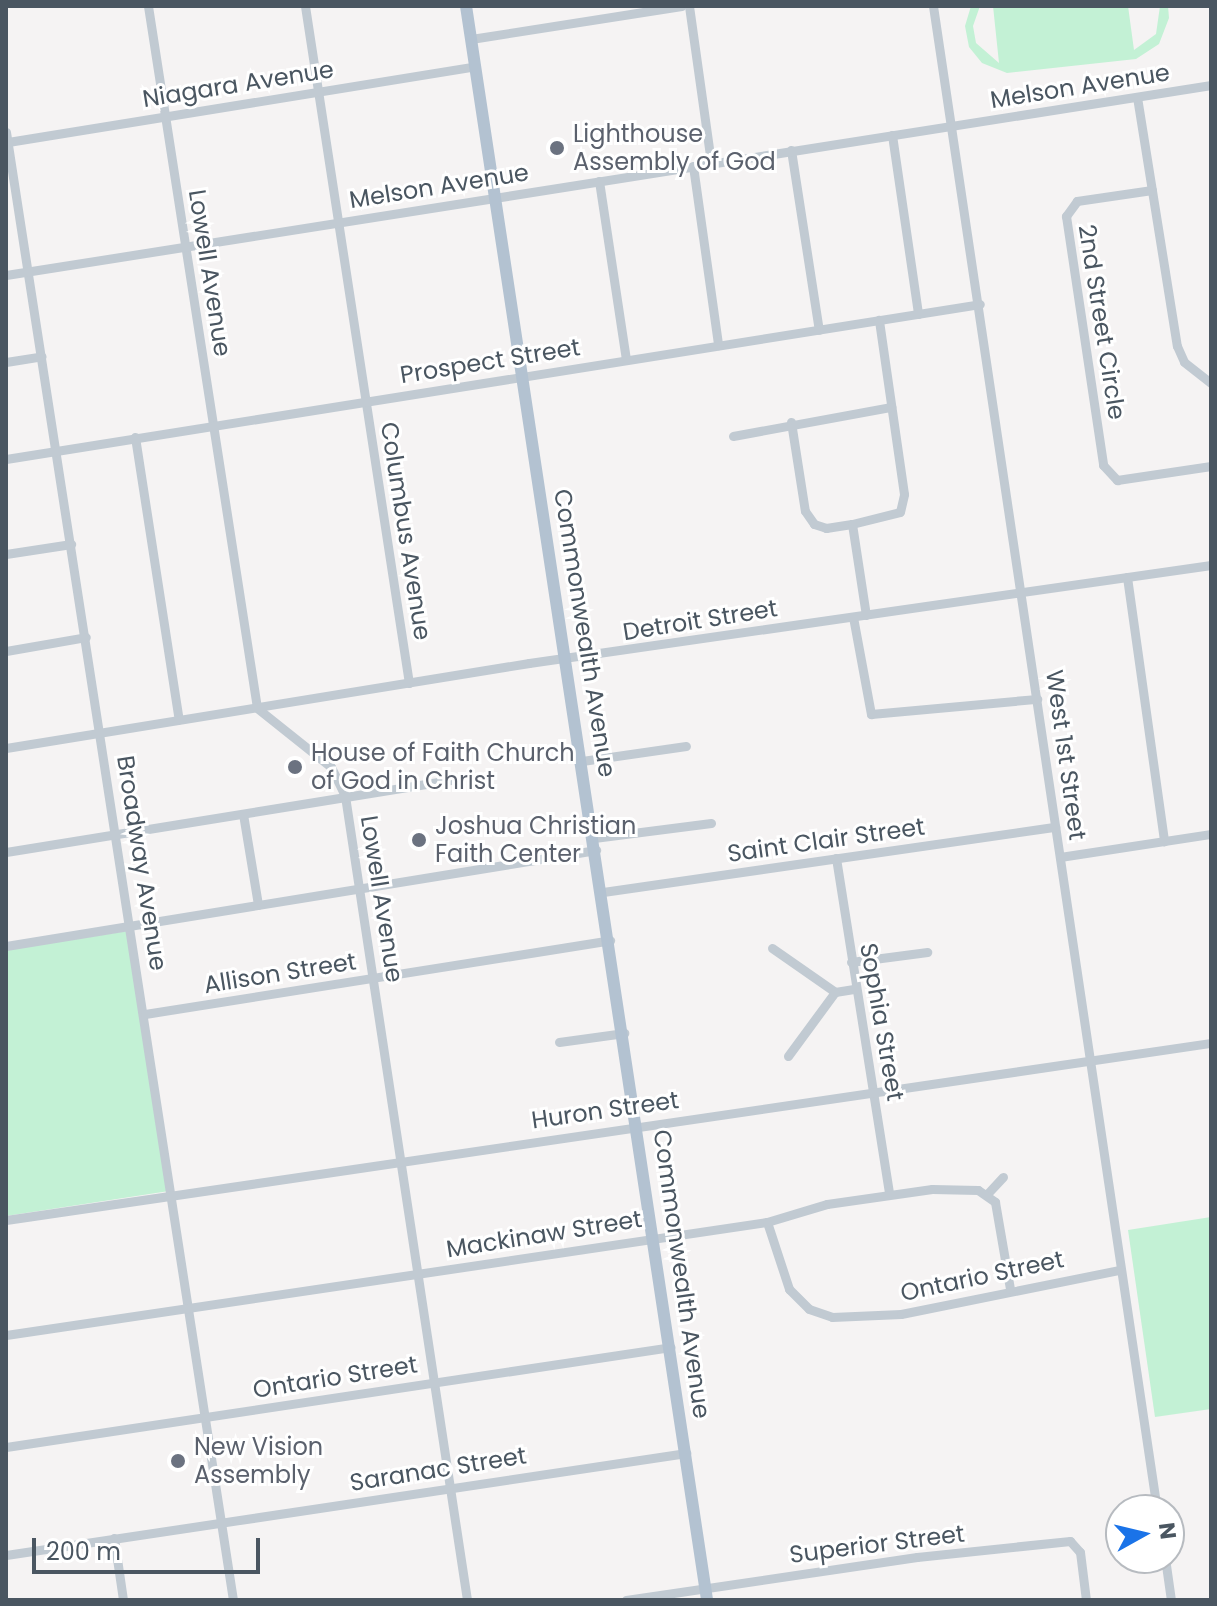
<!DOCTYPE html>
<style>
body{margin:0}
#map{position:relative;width:1217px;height:1606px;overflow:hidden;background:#f5f3f3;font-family:Poppins,sans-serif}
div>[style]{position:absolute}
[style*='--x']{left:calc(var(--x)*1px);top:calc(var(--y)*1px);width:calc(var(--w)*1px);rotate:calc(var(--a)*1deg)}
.green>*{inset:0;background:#c3f1d5}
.minor>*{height:9px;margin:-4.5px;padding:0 4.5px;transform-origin:4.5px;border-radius:4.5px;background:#c1cad2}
.major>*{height:12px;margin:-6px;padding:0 6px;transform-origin:6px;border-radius:6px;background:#b3c2d1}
.dots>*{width:22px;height:22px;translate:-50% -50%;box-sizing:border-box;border:4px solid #fff;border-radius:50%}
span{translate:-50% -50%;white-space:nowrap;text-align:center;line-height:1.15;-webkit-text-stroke:6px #fff;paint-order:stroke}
.street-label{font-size:24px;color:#4a5661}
.worship-label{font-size:24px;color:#5b616d}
.left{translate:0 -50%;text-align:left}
.frame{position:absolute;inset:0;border:8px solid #4a5661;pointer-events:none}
.north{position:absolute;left:1105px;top:1494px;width:80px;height:80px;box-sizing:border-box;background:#fff;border:2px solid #b7bbc0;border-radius:50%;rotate:82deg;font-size:22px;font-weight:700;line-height:32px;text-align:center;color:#4a5661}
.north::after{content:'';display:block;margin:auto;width:28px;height:36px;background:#1a73e8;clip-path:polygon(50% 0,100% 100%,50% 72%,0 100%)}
.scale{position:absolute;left:32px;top:1538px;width:228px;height:36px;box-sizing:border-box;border:4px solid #4a5661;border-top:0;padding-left:10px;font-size:24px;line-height:28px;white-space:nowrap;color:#4a5661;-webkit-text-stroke:6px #fff;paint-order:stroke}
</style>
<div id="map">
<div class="green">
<div style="clip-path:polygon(971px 6px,980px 6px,973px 26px,976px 43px,999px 63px,993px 6px,1128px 6px,1134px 50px,1156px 34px,1160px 6px,1168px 6px,1169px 18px,1159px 44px,1136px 59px,1007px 73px,982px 63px,969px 47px,965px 26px)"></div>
<div style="clip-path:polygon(127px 931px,169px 1191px,6px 1216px,6px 950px)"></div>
<div style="clip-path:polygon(1211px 1217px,1211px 1409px,1155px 1417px,1128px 1230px)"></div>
</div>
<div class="minor">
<div style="--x:148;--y:6;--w:710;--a:81.17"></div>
<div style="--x:257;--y:708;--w:95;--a:38.6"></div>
<div style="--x:331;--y:767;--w:32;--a:64"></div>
<div style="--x:345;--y:796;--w:813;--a:81.37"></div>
<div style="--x:305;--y:6;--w:685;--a:81.27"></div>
<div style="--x:689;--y:6;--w:159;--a:82"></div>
<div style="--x:933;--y:6;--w:1521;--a:81.53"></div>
<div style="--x:471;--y:39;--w:213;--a:-8.9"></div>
<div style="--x:1137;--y:97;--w:252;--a:80.9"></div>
<div style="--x:1177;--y:346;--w:17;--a:66"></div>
<div style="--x:1184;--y:362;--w:34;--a:38"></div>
<div style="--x:6;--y:132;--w:1485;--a:81.21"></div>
<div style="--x:892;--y:135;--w:181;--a:81.7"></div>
<div style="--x:8;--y:142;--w:473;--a:-9.2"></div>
<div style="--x:791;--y:150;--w:182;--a:81.2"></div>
<div style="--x:693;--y:166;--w:181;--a:82"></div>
<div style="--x:599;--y:181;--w:180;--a:81.4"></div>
<div style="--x:1152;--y:190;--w:76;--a:171.7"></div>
<div style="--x:1077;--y:201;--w:19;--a:126"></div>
<div style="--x:1066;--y:216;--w:252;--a:81.5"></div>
<div style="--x:1103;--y:465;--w:21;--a:47"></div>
<div style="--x:1117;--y:480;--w:95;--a:-8.5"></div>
<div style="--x:6;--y:275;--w:1220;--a:-8.96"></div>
<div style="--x:6;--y:362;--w:36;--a:-9"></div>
<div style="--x:791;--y:422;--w:90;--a:81.1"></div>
<div style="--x:805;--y:511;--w:16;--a:55"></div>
<div style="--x:814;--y:524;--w:13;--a:18"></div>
<div style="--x:826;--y:528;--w:26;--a:-9"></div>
<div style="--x:852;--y:524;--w:49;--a:-14"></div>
<div style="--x:900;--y:512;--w:18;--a:-77"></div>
<div style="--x:904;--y:494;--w:176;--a:-98.2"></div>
<div style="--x:733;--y:436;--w:161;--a:-10.4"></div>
<div style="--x:135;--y:437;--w:286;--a:81.2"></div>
<div style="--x:6;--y:459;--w:986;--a:-9.04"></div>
<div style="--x:852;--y:524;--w:92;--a:81.3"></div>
<div style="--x:6;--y:554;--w:66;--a:-8.7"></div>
<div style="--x:1127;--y:577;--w:267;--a:82"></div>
<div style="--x:853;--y:617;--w:99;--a:79.5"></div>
<div style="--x:871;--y:714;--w:167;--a:-5.2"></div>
<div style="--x:6;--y:651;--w:81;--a:-9.9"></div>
<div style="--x:6;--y:748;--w:530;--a:-9.23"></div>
<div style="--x:529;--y:663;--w:689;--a:-8.18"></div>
<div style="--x:582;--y:761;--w:105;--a:-8.2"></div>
<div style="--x:243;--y:814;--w:92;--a:80.6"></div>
<div style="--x:594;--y:838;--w:118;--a:-7.3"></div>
<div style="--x:6;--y:852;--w:455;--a:-9.2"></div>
<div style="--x:1060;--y:857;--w:153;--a:-8.7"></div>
<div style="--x:836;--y:858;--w:339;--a:81"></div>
<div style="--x:603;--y:892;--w:457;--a:-8.2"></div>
<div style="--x:6;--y:946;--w:598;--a:-9.24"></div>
<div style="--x:772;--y:948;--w:77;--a:34.9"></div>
<div style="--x:835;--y:992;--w:19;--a:-9"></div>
<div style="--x:851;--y:962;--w:77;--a:-7.5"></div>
<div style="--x:145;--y:1014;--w:471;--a:-9"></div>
<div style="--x:559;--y:1042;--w:66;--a:-7.9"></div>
<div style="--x:788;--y:1056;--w:79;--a:-53.7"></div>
<div style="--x:988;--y:1193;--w:22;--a:-47"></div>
<div style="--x:6;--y:1220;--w:1218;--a:-8.36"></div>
<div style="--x:767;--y:1222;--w:71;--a:71.8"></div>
<div style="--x:789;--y:1289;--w:28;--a:45"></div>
<div style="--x:809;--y:1309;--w:24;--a:19"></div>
<div style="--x:832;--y:1317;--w:69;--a:-2.5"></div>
<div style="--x:901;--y:1314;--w:223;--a:-11.4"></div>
<div style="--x:6;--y:1335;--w:769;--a:-8.45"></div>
<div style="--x:767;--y:1222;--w:63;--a:-16.7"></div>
<div style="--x:827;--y:1204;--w:106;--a:-8.1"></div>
<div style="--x:932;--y:1189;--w:46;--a:1.2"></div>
<div style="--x:978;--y:1190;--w:21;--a:35"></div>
<div style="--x:995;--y:1202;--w:88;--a:80.2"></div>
<div style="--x:6;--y:1447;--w:672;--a:-8.55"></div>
<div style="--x:114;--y:1538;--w:63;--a:81.7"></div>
<div style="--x:6;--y:1555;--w:688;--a:-8.53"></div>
<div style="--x:1165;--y:1558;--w:42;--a:81.9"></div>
<div style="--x:626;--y:1600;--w:294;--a:-8.4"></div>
<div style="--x:917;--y:1557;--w:154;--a:-6"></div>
<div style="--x:1070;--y:1541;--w:15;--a:48"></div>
<div style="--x:1080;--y:1552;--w:48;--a:82.9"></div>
</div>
<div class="major">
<div style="--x:466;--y:6;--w:1612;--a:81.4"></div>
</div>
<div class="dots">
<div style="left:557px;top:148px;background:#6b7280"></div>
<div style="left:295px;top:767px;background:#6b7280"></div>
<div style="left:419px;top:840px;background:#6b7280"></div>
<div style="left:178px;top:1461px;background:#6b7280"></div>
</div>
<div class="street-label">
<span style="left:238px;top:84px;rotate:-9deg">Niagara Avenue</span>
<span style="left:1080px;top:86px;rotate:-9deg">Melson Avenue</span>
<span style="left:439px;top:186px;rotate:-9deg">Melson Avenue</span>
<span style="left:210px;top:273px;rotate:81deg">Lowell Avenue</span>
<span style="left:1102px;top:322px;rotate:81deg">2nd Street Circle</span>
<span style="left:490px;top:361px;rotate:-9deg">Prospect Street</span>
<span style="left:406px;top:531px;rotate:81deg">Columbus Avenue</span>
<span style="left:700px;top:620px;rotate:-9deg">Detroit Street</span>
<span style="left:585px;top:633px;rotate:81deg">Commonwealth Avenue</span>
<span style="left:1066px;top:755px;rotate:82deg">West 1st Street</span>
<span style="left:826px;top:840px;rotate:-8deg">Saint Clair Street</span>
<span style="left:142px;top:863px;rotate:81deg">Broadway Avenue</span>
<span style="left:382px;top:899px;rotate:81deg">Lowell Avenue</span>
<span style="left:280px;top:973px;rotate:-9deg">Allison Street</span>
<span style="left:882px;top:1022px;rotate:80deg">Sophia Street</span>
<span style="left:605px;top:1110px;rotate:-8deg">Huron Street</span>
<span style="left:544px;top:1234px;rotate:-9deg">Mackinaw Street</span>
<span style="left:682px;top:1274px;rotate:82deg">Commonwealth Avenue</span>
<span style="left:982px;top:1276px;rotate:-12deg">Ontario Street</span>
<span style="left:335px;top:1377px;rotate:-9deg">Ontario Street</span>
<span style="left:438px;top:1469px;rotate:-9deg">Saranac Street</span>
<span style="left:877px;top:1544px;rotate:-7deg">Superior Street</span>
</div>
<div class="worship-label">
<span class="left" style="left:573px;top:148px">Lighthouse<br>Assembly of God</span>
<span class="left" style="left:311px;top:767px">House of Faith Church<br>of God in Christ</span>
<span class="left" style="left:435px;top:840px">Joshua Christian<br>Faith Center</span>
<span class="left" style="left:194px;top:1461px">New Vision<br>Assembly</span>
</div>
<div class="frame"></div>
<div class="north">N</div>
<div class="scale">200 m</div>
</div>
